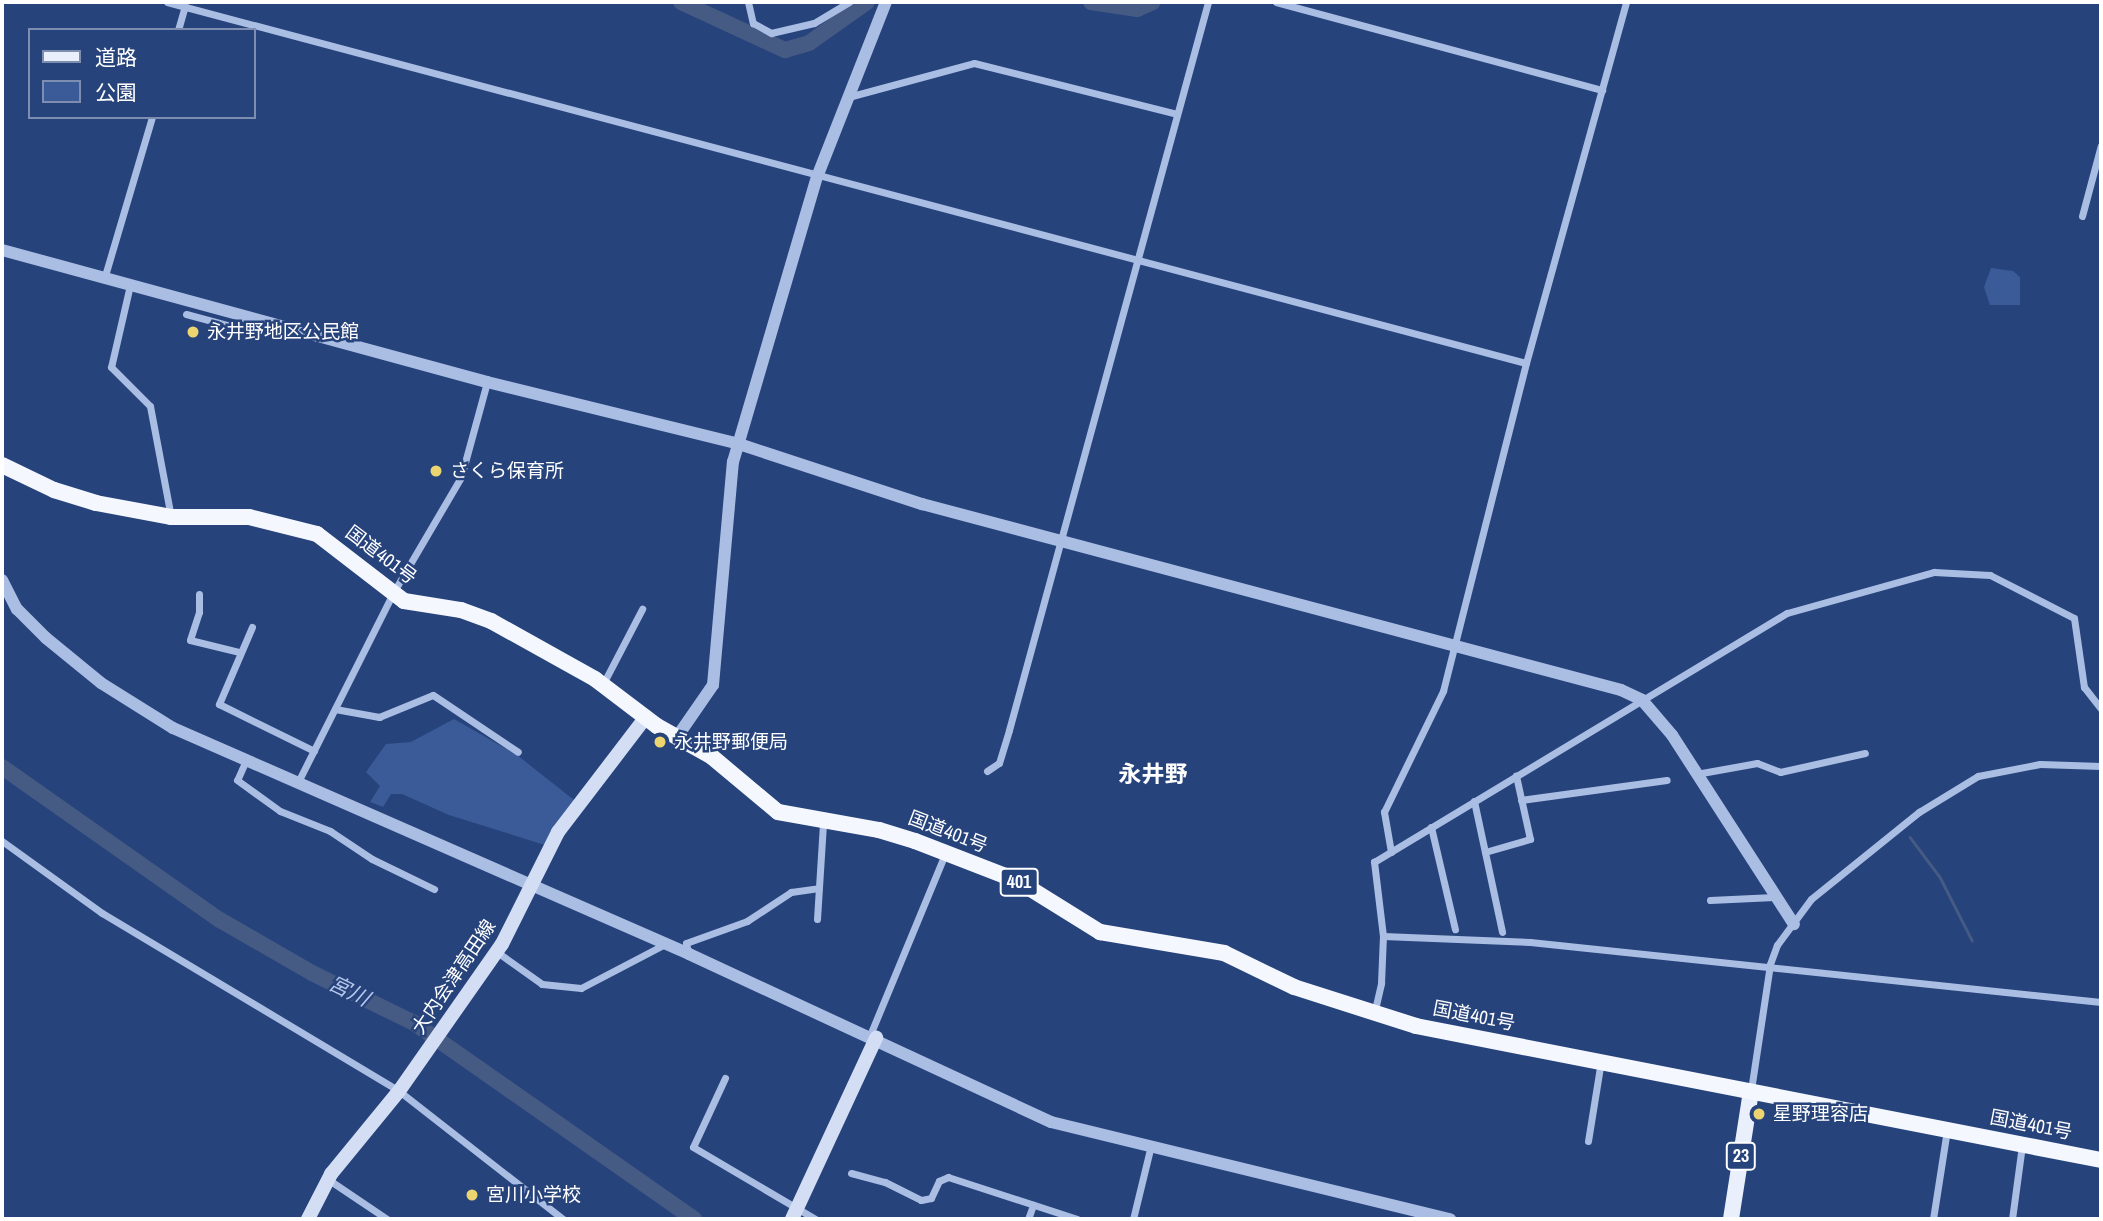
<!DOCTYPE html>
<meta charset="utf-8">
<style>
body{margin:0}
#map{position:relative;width:2103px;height:1221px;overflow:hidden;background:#27437b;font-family:"Archivo Narrow","Noto Sans JP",sans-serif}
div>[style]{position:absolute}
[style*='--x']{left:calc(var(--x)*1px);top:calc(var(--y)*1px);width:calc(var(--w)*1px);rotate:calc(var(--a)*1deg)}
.green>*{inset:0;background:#3a5b98}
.stream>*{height:2.5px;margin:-1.25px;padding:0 1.25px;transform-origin:1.25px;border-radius:1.25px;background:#465b84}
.river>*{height:16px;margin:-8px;padding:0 8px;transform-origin:8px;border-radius:8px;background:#465b84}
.minor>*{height:7px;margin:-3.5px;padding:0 3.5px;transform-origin:3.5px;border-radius:3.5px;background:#aabee4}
.tertiary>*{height:12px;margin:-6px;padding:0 6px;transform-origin:6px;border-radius:6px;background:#aabee4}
.secondary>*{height:14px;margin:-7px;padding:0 7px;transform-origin:7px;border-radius:7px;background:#d3def4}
.primary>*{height:16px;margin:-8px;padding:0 8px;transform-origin:8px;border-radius:8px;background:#eaeffc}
.trunk>*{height:16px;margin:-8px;padding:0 8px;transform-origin:8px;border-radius:8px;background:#f4f7fe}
.dots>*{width:19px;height:19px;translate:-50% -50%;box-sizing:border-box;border:4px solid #27437b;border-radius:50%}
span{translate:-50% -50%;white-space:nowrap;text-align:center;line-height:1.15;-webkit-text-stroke:5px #27437b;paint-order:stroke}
.shield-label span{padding:2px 5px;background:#27437b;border:2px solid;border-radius:5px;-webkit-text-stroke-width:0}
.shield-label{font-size:18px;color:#fff;font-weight:700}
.poi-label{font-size:19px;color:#fff}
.left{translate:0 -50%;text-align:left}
.street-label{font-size:19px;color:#fff}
.water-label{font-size:21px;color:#b6c9ec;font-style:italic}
.quarter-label{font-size:23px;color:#fff;font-weight:700}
.frame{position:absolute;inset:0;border:4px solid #fff;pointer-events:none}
.legend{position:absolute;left:28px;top:28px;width:228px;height:91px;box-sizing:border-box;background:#27437b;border:2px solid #7d8eb0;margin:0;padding:9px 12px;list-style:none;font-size:21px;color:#fff}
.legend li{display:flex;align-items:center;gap:14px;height:35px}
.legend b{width:35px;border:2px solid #7d8eb0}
</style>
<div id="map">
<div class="green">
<div style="clip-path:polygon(1991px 268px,2013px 271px,2020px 277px,2020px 305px,1990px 305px,1984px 287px)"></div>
<div style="clip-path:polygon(454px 719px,517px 755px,574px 800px,548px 846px,449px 815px,402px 794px,391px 794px,383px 807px,370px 802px,380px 786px,366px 772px,386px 744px,411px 742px)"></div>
</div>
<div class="stream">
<div style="--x:1910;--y:837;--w:50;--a:53.1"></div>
<div style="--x:1940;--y:877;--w:71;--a:63.1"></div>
</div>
<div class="river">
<div style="--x:681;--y:2;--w:115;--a:24.8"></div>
<div style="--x:785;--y:50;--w:25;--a:-16"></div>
<div style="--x:809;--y:43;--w:71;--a:-35.3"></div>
<div style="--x:1091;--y:2;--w:47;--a:8.7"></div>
<div style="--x:1137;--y:9;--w:17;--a:-24"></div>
<div style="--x:2;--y:767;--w:266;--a:35.1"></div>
<div style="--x:220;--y:920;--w:106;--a:29.9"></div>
<div style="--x:312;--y:973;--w:114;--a:26.1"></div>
<div style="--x:414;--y:1023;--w:342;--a:35"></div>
</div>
<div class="minor">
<div style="--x:167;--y:2;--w:1406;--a:14.88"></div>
<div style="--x:748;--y:2;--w:22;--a:77"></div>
<div style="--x:753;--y:23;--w:21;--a:29"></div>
<div style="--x:771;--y:33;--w:44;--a:-13.1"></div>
<div style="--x:814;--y:23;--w:41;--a:-31"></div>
<div style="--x:1276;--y:2;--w:338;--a:15.1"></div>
<div style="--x:178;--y:30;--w:25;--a:-74"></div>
<div style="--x:852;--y:96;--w:126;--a:-15.1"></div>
<div style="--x:974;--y:63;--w:209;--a:14.1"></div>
<div style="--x:2082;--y:216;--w:73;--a:-75"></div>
<div style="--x:104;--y:279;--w:169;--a:-73.5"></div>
<div style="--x:130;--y:285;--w:84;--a:103"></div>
<div style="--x:111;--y:367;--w:55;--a:45"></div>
<div style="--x:150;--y:406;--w:113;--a:79.3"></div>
<div style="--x:186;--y:314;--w:65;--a:15.1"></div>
<div style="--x:249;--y:331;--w:5;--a:-22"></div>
<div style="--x:254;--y:329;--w:11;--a:-80"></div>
<div style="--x:199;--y:594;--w:18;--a:90"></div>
<div style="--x:199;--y:612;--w:29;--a:108"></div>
<div style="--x:190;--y:640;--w:50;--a:13.8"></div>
<div style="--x:252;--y:627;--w:84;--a:113.2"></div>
<div style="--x:219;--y:704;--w:106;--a:26.3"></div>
<div style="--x:603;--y:684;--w:85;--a:-62.5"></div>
<div style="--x:335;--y:709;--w:45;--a:10.3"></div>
<div style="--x:379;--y:717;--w:58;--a:-22.2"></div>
<div style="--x:433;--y:695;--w:102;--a:33.8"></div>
<div style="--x:247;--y:758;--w:24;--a:114"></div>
<div style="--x:237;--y:780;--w:53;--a:35.8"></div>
<div style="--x:280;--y:811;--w:54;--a:21.8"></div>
<div style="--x:330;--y:831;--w:50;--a:33.7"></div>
<div style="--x:372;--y:859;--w:69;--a:25.8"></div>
<div style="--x:987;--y:771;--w:14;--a:-34"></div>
<div style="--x:999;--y:763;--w:34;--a:-73"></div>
<div style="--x:1009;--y:730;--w:755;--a:-74.71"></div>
<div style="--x:1696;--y:774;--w:62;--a:-10.2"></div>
<div style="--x:1757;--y:763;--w:25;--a:21"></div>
<div style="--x:1780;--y:772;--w:87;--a:-12.6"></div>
<div style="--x:299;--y:780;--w:209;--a:-63.3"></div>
<div style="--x:393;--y:593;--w:134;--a:-59.6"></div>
<div style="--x:461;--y:477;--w:98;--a:-74.7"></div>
<div style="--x:1521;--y:800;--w:147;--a:-7.8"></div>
<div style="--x:1474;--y:801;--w:134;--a:77.9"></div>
<div style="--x:1431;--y:827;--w:105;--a:76.8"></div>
<div style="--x:2;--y:841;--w:123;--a:35.8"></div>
<div style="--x:102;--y:913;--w:346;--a:30.9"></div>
<div style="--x:399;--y:1091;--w:208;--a:38"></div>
<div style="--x:1391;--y:852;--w:41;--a:-99.9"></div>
<div style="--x:1384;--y:812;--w:135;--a:-64"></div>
<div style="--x:1443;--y:691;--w:338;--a:-75.8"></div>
<div style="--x:1526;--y:363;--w:375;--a:-74.5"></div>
<div style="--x:1485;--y:852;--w:47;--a:-16.1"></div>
<div style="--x:1530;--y:839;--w:65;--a:-102.5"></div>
<div style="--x:1710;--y:900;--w:64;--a:-2.7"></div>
<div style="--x:817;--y:919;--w:96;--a:-86.4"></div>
<div style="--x:1383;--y:936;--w:147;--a:2.3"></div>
<div style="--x:1530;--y:942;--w:574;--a:6"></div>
<div style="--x:497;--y:952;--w:55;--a:35.4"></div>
<div style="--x:542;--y:984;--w:39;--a:6"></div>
<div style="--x:581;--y:988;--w:95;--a:-27.6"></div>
<div style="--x:688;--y:953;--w:10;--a:-101"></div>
<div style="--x:686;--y:943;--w:65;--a:-19.8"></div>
<div style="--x:747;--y:921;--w:53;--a:-33.4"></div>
<div style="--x:791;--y:892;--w:28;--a:-8"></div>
<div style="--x:1374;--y:1014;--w:32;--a:-77"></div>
<div style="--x:1381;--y:983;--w:47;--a:-87.6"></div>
<div style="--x:1383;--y:936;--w:75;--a:-96.9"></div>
<div style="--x:1374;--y:862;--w:482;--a:-31.1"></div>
<div style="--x:1787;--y:613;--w:153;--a:-15.6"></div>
<div style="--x:1934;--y:572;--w:56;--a:3.1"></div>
<div style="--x:1990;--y:575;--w:94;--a:27.1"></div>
<div style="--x:2074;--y:618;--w:70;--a:81.8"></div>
<div style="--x:2084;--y:687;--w:28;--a:52"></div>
<div style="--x:870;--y:1035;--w:196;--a:-67.5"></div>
<div style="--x:725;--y:1078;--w:76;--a:114.9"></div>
<div style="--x:693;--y:1147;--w:142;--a:30.5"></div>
<div style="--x:1751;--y:1090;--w:127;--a:-81.4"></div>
<div style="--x:1770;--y:964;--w:20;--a:-70"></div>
<div style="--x:1777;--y:945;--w:57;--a:-53.5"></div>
<div style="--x:1811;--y:899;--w:139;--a:-38.9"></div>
<div style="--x:1919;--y:812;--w:69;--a:-31.4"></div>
<div style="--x:1978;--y:776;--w:63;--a:-11"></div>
<div style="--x:2040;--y:764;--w:61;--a:1.9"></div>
<div style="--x:1588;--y:1141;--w:81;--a:-80.8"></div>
<div style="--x:851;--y:1173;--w:35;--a:15"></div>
<div style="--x:885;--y:1182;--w:40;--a:26.6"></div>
<div style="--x:921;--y:1200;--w:10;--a:-11"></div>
<div style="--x:931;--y:1198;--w:19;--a:-65"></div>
<div style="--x:939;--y:1181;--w:10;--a:-24"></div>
<div style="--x:948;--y:1177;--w:136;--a:18"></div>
<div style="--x:329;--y:1180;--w:70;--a:33.9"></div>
<div style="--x:1028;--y:1219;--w:15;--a:-70"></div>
<div style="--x:1133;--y:1219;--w:76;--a:-76.3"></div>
<div style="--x:1933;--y:1219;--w:90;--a:-81.1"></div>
<div style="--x:2012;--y:1219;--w:75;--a:-82.3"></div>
</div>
<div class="tertiary">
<div style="--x:2;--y:250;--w:503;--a:15.23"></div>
<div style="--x:487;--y:382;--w:260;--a:13.8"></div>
<div style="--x:739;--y:444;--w:193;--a:18.2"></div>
<div style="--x:922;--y:504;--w:723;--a:14.9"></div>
<div style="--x:1621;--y:690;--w:23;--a:25"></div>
<div style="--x:1642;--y:700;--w:46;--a:49.4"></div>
<div style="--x:1672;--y:735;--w:225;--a:57.2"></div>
<div style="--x:2;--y:580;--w:33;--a:63"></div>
<div style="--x:17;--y:609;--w:41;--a:45"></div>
<div style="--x:46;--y:638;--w:71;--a:39.3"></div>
<div style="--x:101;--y:683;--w:85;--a:32"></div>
<div style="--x:173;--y:728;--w:563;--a:23.65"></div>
<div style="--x:689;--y:954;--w:399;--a:24.9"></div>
<div style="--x:1051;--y:1122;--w:411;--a:13.7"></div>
<div style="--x:677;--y:737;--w:63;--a:-55.3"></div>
<div style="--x:713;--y:685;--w:224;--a:-84.9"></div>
<div style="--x:733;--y:462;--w:297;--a:-73.6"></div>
<div style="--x:817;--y:177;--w:188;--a:-68.5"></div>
</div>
<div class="secondary">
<div style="--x:308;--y:1219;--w:51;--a:-62.9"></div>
<div style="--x:331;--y:1174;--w:107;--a:-50.7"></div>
<div style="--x:399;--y:1091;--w:179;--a:-55"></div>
<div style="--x:502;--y:944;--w:125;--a:-63.4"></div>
<div style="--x:558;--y:832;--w:145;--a:-52.6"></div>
<div style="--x:792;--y:1219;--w:200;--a:-65.1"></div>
</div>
<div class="primary">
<div style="--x:1731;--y:1219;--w:129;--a:-81.1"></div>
</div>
<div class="trunk">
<div style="--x:2;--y:465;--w:58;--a:25.7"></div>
<div style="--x:54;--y:490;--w:44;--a:17.2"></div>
<div style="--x:96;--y:503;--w:76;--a:10.6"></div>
<div style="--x:171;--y:517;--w:78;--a:0"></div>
<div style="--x:249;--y:517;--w:70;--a:14"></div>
<div style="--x:317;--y:534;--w:110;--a:37.6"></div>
<div style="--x:404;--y:601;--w:58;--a:9"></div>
<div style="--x:461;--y:610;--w:32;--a:20"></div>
<div style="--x:491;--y:621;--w:119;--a:29.1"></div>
<div style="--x:595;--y:679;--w:78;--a:37.2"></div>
<div style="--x:657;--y:726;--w:62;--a:29.1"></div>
<div style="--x:711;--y:756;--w:87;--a:39.9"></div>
<div style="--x:778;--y:812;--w:103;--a:10.1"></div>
<div style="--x:879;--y:830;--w:38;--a:17"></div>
<div style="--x:915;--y:841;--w:110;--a:21.2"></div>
<div style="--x:1018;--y:881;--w:97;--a:31.9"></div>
<div style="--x:1100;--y:932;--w:126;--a:9.6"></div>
<div style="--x:1224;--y:953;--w:78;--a:25.9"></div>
<div style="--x:1294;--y:987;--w:128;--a:17.7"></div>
<div style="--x:1416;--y:1026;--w:698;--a:11.07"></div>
</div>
<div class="dots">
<div style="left:193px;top:332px;background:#ecd570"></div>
<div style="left:436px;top:471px;background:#ecd570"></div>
<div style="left:660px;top:742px;background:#ecd570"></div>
<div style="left:1759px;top:1114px;background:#ecd570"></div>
<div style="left:472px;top:1195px;background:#ecd570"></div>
</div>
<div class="shield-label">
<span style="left:1019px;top:882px">401</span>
<span style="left:1741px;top:1156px">23</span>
</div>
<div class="poi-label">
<span class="left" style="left:207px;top:332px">永井野地区公民館</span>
<span class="left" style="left:450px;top:471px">さくら保育所</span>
<span class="left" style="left:674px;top:742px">永井野郵便局</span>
<span class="left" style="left:1773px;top:1114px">星野理容店</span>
<span class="left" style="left:486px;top:1195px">宮川小学校</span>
</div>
<div class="street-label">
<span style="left:381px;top:555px;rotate:37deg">国道401号</span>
<span style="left:948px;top:832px;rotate:21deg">国道401号</span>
<span style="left:454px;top:977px;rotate:-56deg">大内会津高田線</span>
<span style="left:1474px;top:1016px;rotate:11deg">国道401号</span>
<span style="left:2031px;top:1125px;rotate:11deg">国道401号</span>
</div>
<div class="water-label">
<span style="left:349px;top:991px;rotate:26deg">宮川</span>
</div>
<div class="quarter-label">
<span style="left:1153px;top:774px">永井野</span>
</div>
<div class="frame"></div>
<ul class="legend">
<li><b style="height:9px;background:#eaeffc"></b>道路</li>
<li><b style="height:19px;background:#3a5b98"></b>公園</li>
</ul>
</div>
